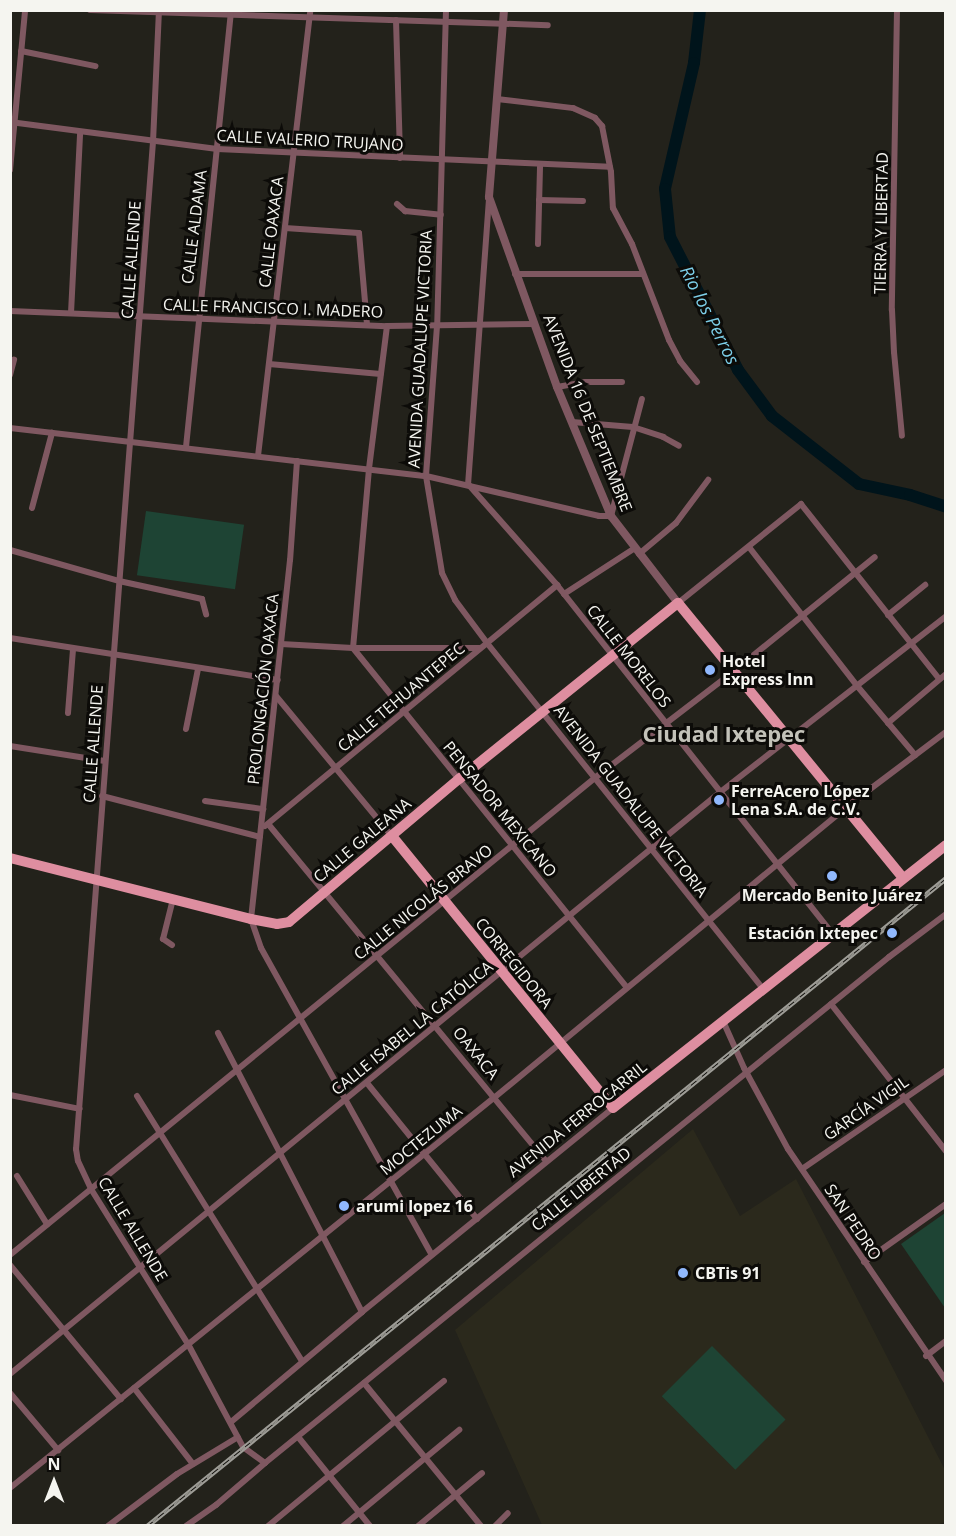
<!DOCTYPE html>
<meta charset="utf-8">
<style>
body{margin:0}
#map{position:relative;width:956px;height:1536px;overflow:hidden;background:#23221b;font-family:"Open Sans",sans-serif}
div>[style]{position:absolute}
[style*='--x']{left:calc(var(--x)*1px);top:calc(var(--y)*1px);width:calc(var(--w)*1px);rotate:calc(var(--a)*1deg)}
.built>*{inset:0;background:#2b291c}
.green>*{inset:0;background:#1e4434;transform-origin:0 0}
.river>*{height:12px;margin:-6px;padding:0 6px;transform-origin:6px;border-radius:6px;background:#00141b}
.minor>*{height:6px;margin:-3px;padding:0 3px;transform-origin:3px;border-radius:3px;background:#7f5861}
.tertiary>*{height:8px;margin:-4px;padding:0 4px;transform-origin:4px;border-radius:4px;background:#7f5861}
.primary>*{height:10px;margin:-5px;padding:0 5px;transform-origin:5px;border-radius:5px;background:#de8ea0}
.rail>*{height:4.5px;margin-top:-2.25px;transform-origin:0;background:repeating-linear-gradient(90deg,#0c0b08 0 7px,#9e9d97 0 14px);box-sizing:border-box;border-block:2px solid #9e9d97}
.dots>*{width:16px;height:16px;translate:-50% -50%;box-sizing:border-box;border:3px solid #0c0b08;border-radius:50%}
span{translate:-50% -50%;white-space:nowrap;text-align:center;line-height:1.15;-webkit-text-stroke:6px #0c0b08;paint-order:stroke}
.street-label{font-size:16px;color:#f5f5f0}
.poi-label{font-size:16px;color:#f5f5f0;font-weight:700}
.left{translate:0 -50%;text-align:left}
.right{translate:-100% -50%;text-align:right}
.water-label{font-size:18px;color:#7dcfe9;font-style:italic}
.district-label{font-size:22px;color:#c3c2b9;font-weight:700}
.frame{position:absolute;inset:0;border:12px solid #f5f5f0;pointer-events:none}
.north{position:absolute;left:24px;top:1452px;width:60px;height:60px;-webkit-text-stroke:4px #0c0b08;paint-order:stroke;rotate:0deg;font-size:16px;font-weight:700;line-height:24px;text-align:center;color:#f5f5f0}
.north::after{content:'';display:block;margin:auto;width:21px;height:27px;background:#f5f5f0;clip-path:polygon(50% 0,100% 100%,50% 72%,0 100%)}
</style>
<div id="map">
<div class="built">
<div style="clip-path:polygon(693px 1129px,740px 1216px,796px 1179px,945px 1470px,945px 1522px,934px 1526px,542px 1525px,455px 1330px)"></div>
</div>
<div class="green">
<div style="left:146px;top:511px;width:99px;height:65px;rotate:8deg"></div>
<div style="clip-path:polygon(945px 1213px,945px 1308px,901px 1244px)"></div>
<div style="left:712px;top:1346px;width:104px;height:71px;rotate:45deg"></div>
</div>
<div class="river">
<div style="--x:700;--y:10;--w:53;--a:96.5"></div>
<div style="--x:694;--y:63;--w:129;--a:103"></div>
<div style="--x:665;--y:189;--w:48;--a:84.1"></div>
<div style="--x:670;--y:237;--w:149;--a:62.9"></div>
<div style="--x:738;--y:370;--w:57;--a:53.5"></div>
<div style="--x:772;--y:416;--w:110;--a:38"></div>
<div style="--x:859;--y:484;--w:52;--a:12.2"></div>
<div style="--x:910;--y:495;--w:38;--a:18"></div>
</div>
<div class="minor">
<div style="--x:90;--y:10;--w:458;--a:1.9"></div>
<div style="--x:159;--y:10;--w:132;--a:92.6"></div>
<div style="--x:153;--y:142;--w:1010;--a:94.37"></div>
<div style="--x:76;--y:1149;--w:12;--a:81"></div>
<div style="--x:78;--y:1161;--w:31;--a:65"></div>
<div style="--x:91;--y:1189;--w:183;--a:58"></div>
<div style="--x:188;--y:1344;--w:117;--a:61.9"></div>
<div style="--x:243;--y:1447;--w:27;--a:36"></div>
<div style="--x:265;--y:1463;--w:803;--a:-39.04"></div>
<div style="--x:889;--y:957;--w:71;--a:-37"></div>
<div style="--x:446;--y:10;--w:316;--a:91.6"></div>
<div style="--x:437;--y:326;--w:150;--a:94.2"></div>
<div style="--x:426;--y:476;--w:98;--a:80.6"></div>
<div style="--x:442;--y:573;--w:30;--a:64"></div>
<div style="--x:455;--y:600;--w:54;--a:53.3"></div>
<div style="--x:487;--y:643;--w:443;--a:51.4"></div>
<div style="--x:897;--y:10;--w:300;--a:91"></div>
<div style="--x:892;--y:310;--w:42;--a:87.3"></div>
<div style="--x:894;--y:352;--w:84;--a:84.6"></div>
<div style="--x:396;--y:20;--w:138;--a:88.3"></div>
<div style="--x:21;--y:51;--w:76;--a:11.5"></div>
<div style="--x:497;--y:99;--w:77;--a:6.8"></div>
<div style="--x:573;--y:108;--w:24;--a:24"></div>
<div style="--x:595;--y:118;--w:11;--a:49"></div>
<div style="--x:602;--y:126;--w:47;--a:78.9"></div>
<div style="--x:611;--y:172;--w:36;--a:87"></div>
<div style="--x:613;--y:208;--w:41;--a:62.2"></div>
<div style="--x:632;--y:244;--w:103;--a:68.9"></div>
<div style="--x:669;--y:340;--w:24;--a:62"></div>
<div style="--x:680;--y:361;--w:27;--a:51"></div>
<div style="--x:10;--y:122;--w:209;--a:7.4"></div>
<div style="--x:217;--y:149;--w:393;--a:2.6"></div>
<div style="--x:10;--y:170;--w:161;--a:-84.6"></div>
<div style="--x:489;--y:199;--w:286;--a:94.2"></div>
<div style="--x:468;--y:484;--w:135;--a:48.6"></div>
<div style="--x:557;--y:585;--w:444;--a:51.7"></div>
<div style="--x:539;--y:200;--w:44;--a:1.3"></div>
<div style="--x:397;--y:204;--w:11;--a:41"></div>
<div style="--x:405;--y:211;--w:36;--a:6"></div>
<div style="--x:285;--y:228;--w:74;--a:3.9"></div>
<div style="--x:359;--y:233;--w:92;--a:85"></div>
<div style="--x:538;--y:244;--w:79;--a:-88.5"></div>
<div style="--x:515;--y:274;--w:128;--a:0"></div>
<div style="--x:10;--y:311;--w:377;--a:2.3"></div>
<div style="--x:387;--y:326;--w:148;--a:-0.8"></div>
<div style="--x:71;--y:313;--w:180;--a:-87.1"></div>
<div style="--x:387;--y:326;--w:144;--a:97.2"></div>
<div style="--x:369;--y:469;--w:180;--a:95.1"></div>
<div style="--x:353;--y:648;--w:436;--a:51.1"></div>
<div style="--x:269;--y:364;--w:112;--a:5.1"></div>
<div style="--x:10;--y:375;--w:16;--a:-75"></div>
<div style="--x:557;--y:387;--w:28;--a:-10"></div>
<div style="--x:585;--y:382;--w:37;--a:0"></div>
<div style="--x:572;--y:422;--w:61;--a:4.7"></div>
<div style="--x:633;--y:427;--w:32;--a:18"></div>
<div style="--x:663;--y:437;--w:18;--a:29"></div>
<div style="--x:10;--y:428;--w:419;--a:6.6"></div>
<div style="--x:426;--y:476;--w:178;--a:13"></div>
<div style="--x:599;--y:516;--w:12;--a:0"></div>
<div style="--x:611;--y:516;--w:121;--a:-75.2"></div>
<div style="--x:186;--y:447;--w:438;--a:-84.1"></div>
<div style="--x:258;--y:456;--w:449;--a:-83.3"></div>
<div style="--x:297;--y:461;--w:99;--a:94"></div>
<div style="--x:290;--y:560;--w:361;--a:96.2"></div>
<div style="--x:251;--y:919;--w:31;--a:71"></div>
<div style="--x:261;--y:948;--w:351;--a:60.9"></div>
<div style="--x:32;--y:508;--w:78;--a:-75.1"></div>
<div style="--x:749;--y:547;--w:177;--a:52.1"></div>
<div style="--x:858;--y:687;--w:89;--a:50"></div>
<div style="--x:10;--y:550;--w:113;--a:15.9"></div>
<div style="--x:119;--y:581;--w:85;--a:12.2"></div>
<div style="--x:202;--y:599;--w:16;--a:75"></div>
<div style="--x:639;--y:554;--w:48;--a:-40"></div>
<div style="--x:676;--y:523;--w:54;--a:-53.3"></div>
<div style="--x:564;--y:594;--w:85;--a:-32.9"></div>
<div style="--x:678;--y:603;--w:158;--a:-38.8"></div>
<div style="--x:801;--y:504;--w:223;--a:51.7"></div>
<div style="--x:888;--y:615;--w:48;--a:-39"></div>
<div style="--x:10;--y:638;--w:271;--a:8.9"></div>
<div style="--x:281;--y:644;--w:72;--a:3.2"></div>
<div style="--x:353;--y:648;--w:127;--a:0"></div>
<div style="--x:276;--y:696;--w:182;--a:50.4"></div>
<div style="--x:68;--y:713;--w:64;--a:-85.5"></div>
<div style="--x:888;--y:723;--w:76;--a:-40.2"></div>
<div style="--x:186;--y:729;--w:61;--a:-78.7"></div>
<div style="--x:10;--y:746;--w:96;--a:9"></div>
<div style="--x:102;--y:796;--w:163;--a:14.5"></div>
<div style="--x:205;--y:801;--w:59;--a:7.9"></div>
<div style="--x:269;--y:825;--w:435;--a:50.5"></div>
<div style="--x:265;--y:826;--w:379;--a:-39.5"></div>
<div style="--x:172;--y:945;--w:11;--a:-146"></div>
<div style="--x:163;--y:939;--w:41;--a:-76"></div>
<div style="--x:831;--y:1004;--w:187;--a:52"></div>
<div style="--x:723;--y:1021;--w:51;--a:65.9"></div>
<div style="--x:744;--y:1068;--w:92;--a:61.5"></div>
<div style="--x:788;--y:1149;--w:281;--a:55.7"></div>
<div style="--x:218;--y:1033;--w:314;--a:62.7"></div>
<div style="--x:367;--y:1083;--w:175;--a:51"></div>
<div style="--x:10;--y:1095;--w:71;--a:11.3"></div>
<div style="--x:137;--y:1096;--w:312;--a:58.1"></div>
<div style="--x:802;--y:1169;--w:175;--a:-34.5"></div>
<div style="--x:17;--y:1176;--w:57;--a:58"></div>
<div style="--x:10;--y:1255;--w:756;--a:-39.2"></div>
<div style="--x:596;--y:777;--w:174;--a:-37.5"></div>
<div style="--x:734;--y:671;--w:181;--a:-39"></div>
<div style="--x:864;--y:1262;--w:100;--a:-35.3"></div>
<div style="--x:10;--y:1265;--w:174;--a:50.4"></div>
<div style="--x:926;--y:1356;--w:25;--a:-37"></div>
<div style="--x:10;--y:1374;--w:917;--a:-39.33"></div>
<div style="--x:719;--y:793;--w:288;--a:-37.9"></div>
<div style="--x:364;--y:1383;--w:185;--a:50.7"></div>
<div style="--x:134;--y:1388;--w:96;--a:52.2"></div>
<div style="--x:10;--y:1393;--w:75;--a:49.9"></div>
<div style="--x:231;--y:1422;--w:171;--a:-40"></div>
<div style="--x:362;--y:1312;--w:323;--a:-39.1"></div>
<div style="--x:299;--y:1438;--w:113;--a:51.1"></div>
<div style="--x:10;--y:1488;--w:623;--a:-38.88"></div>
<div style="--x:495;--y:1097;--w:454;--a:-39.5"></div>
<div style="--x:845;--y:808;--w:126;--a:-37"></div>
<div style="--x:108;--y:1526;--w:86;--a:-37"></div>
<div style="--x:177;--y:1474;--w:71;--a:-31.2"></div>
<div style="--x:186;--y:1526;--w:37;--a:-35"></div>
<div style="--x:216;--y:1505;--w:65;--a:-40.6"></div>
<div style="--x:268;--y:1526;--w:228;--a:-39.5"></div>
<div style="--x:343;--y:1526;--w:151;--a:-39.6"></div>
<div style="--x:418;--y:1526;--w:83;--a:-39.6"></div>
<div style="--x:495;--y:1526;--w:18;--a:-45"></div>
</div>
<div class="tertiary">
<div style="--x:504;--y:10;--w:188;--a:94.6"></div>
<div style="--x:489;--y:197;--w:202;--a:70.3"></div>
<div style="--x:557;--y:387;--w:140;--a:67.3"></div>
<div style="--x:611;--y:516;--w:110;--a:52.4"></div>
</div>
<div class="primary">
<div style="--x:392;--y:836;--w:350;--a:50.9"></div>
<div style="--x:613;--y:1108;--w:424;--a:-38.3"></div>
<div style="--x:10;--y:858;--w:249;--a:14.2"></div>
<div style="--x:251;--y:919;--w:26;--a:11"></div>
<div style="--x:277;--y:924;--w:12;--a:-9"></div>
<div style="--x:289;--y:922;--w:222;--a:-40.1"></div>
<div style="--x:459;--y:779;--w:281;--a:-38.8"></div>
<div style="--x:678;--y:603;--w:355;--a:50.7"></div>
</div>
<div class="rail">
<div style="--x:147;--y:1526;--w:1029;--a:-39.04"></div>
</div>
<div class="dots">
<div style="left:710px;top:670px;background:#90b8fd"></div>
<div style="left:719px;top:800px;background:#90b8fd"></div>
<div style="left:832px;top:876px;background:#90b8fd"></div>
<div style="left:892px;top:933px;background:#90b8fd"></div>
<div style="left:344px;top:1206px;background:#90b8fd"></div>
<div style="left:683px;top:1273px;background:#90b8fd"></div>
</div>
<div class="street-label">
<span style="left:310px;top:140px;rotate:3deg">CALLE VALERIO TRUJANO</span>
<span style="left:881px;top:223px;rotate:-89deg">TIERRA Y LIBERTAD</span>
<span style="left:194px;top:227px;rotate:-83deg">CALLE ALDAMA</span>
<span style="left:271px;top:232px;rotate:-83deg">CALLE OAXACA</span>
<span style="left:131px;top:260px;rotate:-86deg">CALLE ALLENDE</span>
<span style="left:273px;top:308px;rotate:2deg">CALLE FRANCISCO I. MADERO</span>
<span style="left:420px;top:349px;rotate:-87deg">AVENIDA GUADALUPE VICTORIA</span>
<span style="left:588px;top:413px;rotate:68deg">AVENIDA 16 DE SEPTIEMBRE</span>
<span style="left:629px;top:656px;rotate:52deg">CALLE MORELOS</span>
<span style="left:263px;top:689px;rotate:-84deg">PROLONGACIÓN OAXACA</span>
<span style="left:401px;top:697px;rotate:-40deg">CALLE TEHUANTEPEC</span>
<span style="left:93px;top:744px;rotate:-86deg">CALLE ALLENDE</span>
<span style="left:631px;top:801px;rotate:52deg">AVENIDA GUADALUPE VICTORIA</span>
<span style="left:500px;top:809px;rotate:51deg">PENSADOR MEXICANO</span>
<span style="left:362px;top:840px;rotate:-40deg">CALLE GALEANA</span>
<span style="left:423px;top:902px;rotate:-39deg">CALLE NICOLÁS BRAVO</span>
<span style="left:514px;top:963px;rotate:51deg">CORREGIDORA</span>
<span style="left:412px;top:1028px;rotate:-39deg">CALLE ISABEL LA CATÓLICA</span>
<span style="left:476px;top:1053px;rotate:51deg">OAXACA</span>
<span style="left:866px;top:1108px;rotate:-35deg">GARCÍA VIGIL</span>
<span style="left:577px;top:1119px;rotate:-39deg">AVENIDA FERROCARRIL</span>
<span style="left:421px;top:1140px;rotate:-39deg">MOCTEZUMA</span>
<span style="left:581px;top:1189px;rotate:-39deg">CALLE LIBERTAD</span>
<span style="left:853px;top:1222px;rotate:56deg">SAN PEDRO</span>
<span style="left:133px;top:1229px;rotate:59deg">CALLE ALLENDE</span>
</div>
<div class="poi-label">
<span class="left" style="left:722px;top:670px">Hotel<br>Express Inn</span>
<span class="left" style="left:731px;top:800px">FerreAcero López<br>Lena S.A. de C.V.</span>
<span style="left:832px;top:895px">Mercado Benito Juárez</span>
<span class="right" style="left:878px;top:933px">Estación Ixtepec</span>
<span class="left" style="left:356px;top:1206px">arumi lopez 16</span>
<span class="left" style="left:695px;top:1273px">CBTis 91</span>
</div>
<div class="water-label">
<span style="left:710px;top:315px;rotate:63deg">Rio los Perros</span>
</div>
<div class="district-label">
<span style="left:724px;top:734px">Ciudad Ixtepec</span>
</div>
<div class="frame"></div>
<div class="north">N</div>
</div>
